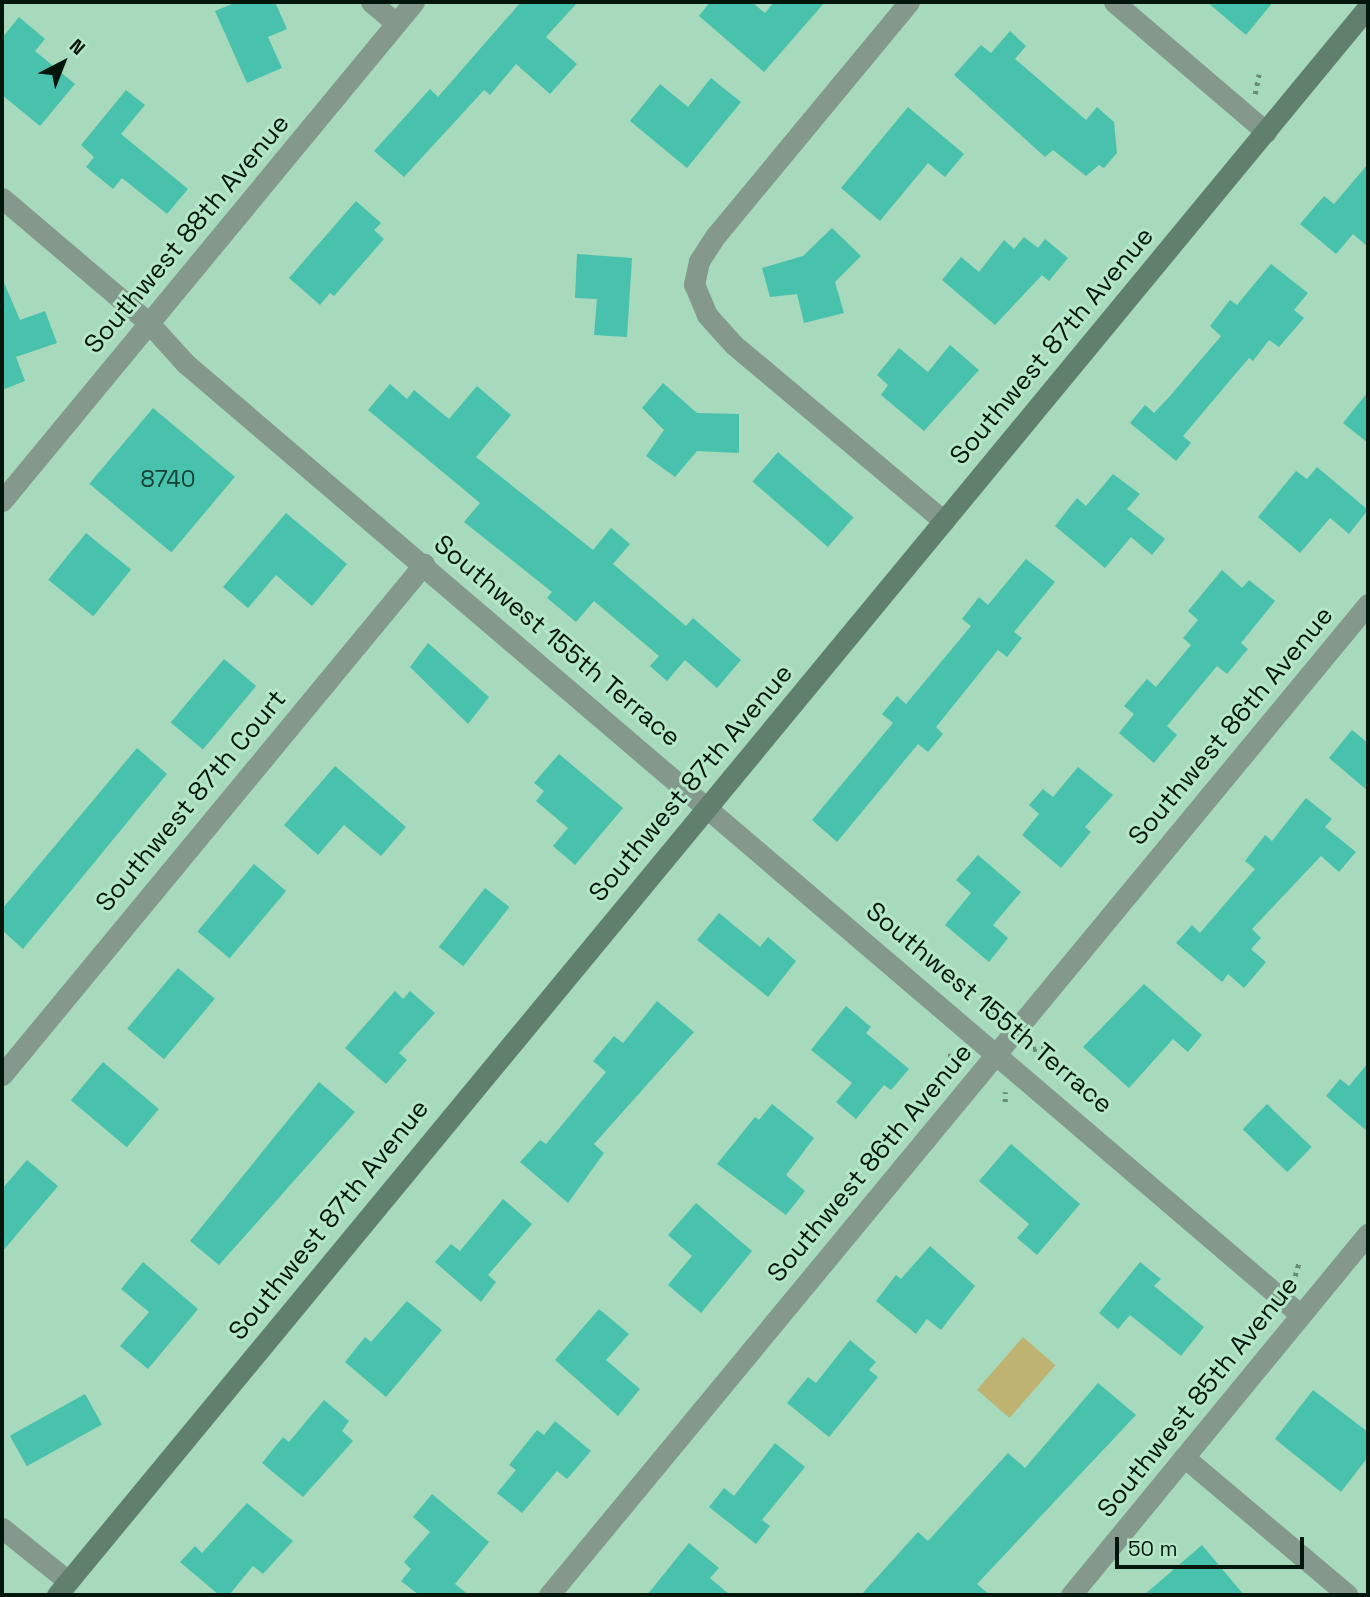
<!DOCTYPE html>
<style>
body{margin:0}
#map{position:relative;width:1370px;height:1597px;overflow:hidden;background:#a7d9bc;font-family:"Space Grotesk",sans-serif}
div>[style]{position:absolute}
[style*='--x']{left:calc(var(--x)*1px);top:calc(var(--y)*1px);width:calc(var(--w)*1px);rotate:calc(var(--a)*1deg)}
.green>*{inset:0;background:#bfb372;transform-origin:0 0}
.building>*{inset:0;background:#48c2ac;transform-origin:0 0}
.path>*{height:4.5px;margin-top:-2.25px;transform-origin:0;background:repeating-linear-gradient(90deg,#678d78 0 3.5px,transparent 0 8.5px)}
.street>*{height:21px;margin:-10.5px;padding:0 10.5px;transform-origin:10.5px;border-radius:10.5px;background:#84988c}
.secondary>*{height:21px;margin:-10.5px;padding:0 10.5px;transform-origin:10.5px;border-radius:10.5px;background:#607f6d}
span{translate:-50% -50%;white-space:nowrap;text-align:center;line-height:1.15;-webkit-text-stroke:6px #b4e6c8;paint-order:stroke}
.number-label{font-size:23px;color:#144134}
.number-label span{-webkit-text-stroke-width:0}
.street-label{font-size:26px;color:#03160c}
.frame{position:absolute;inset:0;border:4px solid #03160c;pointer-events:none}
.north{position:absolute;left:28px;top:28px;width:70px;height:70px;-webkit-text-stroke:5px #b4e6c8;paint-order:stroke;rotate:42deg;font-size:19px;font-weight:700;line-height:28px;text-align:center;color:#03160c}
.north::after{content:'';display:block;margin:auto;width:24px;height:32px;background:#03160c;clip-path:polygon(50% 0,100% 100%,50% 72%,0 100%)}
.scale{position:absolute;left:1115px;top:1537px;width:189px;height:32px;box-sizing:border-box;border:4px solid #03160c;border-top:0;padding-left:9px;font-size:21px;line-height:24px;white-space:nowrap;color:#03160c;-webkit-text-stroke:5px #b4e6c8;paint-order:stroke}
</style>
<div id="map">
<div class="green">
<div style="left:1023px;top:1337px;width:43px;height:70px;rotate:41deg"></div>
</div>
<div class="building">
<div style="clip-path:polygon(237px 2px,275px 2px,287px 29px,268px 37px,282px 68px,247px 83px,215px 11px)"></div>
<div style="clip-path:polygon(521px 2px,578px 2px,546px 37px,577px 64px,550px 94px,516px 64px,490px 95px,484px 90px,404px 177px,374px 151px,430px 89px,438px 97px)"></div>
<div style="clip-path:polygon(710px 2px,752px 2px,765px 13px,774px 2px,825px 2px,764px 72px,699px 16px)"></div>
<div style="clip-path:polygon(1207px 2px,1273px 2px,1246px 35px)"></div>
<div style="clip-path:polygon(19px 17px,45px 39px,35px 51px,75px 84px,40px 126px,2px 95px,2px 38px)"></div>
<div style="clip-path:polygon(1010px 31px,1026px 46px,1015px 59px,1086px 120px,1097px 107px,1114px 122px,1117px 153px,1104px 168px,1099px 165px,1086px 176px,1053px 150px,1045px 157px,954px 75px,981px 45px,991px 53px)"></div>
<div style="clip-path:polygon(711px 78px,741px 102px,687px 168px,630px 121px,660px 84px,688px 107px)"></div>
<div style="clip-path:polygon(126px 90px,145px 105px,121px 134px,188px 189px,167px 214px,122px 178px,113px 189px,86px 167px,94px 157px,81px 145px)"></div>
<div style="clip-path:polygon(908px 107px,964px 154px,945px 177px,928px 163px,880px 221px,841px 188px)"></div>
<div style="clip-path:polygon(1368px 164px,1368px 247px,1353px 234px,1336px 254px,1300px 224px,1324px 196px,1334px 204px)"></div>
<div style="clip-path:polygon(356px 201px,381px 223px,374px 230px,384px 239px,334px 296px,330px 293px,320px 305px,289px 278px)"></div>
<div style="clip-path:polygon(832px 228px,861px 256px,835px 282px,844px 313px,804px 323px,797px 294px,770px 297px,762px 268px,803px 256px)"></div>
<div style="clip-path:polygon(1024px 237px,1038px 248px,1045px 239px,1068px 258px,1049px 281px,1042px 275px,995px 325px,942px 280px,961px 257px,979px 272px,1004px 240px,1014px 249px)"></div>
<div style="clip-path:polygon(577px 254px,632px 258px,627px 337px,594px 335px,597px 299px,575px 298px)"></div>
<div style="clip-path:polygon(1271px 264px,1308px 293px,1294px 310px,1304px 318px,1279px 347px,1269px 340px,1253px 361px,1249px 358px,1183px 436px,1191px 443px,1176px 461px,1130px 423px,1145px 405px,1154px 413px,1170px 396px,1221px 336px,1210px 326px,1230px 300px,1237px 305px)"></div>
<div style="clip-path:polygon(2px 278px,20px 320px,45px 311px,57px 343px,16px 357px,25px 381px,2px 390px)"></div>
<div style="clip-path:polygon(950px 345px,979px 370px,924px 431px,881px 395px,888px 385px,877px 375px,899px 348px,928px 372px)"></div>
<div style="clip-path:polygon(663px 383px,697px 413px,739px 414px,739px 453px,697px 451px,675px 477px,646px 456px,664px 430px,642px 408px)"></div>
<div style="clip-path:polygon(390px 384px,407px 399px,414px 390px,449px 419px,477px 386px,511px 415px,476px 457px,593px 550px,611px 528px,630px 544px,613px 564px,686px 626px,693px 618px,741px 660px,717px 688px,685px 660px,667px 681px,650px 666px,659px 656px,594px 601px,576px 622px,547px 598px,552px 592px,464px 522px,480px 503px,368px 410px)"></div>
<div style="clip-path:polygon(1368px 392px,1368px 443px,1343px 423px)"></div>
<div style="left:153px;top:408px;width:107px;height:99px;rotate:40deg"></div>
<div style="left:778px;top:452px;width:100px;height:39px;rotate:41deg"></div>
<div style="clip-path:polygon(1317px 467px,1368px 510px,1349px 534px,1330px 518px,1300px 553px,1258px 517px,1296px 471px,1307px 479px)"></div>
<div style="clip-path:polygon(1113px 474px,1140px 494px,1127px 509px,1165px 539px,1152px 555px,1131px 537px,1105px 568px,1055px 526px,1077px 498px,1086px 506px)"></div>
<div style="clip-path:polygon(286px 513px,347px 564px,312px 606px,276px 575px,248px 608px,223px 587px)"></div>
<div style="left:86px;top:533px;width:58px;height:60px;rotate:39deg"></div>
<div style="clip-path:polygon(1026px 559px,1055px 582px,1014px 632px,1022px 638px,1007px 657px,998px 650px,936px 727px,943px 734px,928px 752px,918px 744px,837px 842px,812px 820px,893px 723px,882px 714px,897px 696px,906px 704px,971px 626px,962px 619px,979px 597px,988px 605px)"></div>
<div style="clip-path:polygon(1222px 570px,1242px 588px,1249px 580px,1275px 601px,1241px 643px,1248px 649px,1227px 674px,1217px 666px,1167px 726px,1177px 735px,1154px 763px,1119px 733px,1134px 714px,1124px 706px,1147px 679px,1156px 687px,1191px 645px,1183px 638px,1198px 620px,1188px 611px)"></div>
<div style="clip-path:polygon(428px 643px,489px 697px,468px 724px,410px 667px)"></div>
<div style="left:224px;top:659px;width:42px;height:83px;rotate:40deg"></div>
<div style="clip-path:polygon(1352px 730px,1368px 743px,1368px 791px,1329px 758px)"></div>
<div style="clip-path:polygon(137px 748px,167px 774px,23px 949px,2px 930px,2px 909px)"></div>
<div style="clip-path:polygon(559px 754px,623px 808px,575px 865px,553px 846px,568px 828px,536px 801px,544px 791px,534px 783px)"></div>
<div style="clip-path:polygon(335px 766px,406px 827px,381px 856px,344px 825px,318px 855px,284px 825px)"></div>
<div style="clip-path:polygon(1078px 767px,1113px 795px,1085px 827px,1091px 832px,1061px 868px,1022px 835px,1039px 814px,1029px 805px,1043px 789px,1053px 797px)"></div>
<div style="clip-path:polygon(1306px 798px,1332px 819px,1325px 827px,1356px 852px,1339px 872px,1321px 856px,1252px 929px,1261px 938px,1251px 949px,1266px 962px,1244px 988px,1228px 974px,1222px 982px,1176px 943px,1192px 925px,1200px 933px,1255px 869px,1245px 861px,1265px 835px,1272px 841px)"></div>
<div style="clip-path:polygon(978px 855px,1021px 892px,993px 925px,1008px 938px,989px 962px,945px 925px,971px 893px,956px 880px)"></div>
<div style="left:254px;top:864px;width:42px;height:88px;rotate:40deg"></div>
<div style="left:485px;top:888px;width:31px;height:75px;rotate:38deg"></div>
<div style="clip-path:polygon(719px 913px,760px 947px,768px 937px,796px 961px,768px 997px,697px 940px)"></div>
<div style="left:178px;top:968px;width:48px;height:79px;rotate:40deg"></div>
<div style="clip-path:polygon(1144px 984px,1202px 1035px,1188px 1052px,1173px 1039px,1129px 1088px,1083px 1047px)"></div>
<div style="clip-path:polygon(395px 991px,403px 999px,410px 991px,435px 1013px,399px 1053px,407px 1060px,386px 1084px,345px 1048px)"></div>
<div style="clip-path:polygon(657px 1001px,694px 1032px,594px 1144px,604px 1153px,568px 1203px,520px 1162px,540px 1140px,546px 1144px,606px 1072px,593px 1061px,614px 1036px,623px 1043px)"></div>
<div style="clip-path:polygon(846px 1006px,871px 1027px,866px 1033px,909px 1069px,891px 1090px,884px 1085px,856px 1119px,836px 1102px,852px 1083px,811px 1050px)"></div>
<div style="left:103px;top:1062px;width:73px;height:50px;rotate:40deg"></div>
<div style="clip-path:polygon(1368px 1063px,1368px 1132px,1326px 1096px,1340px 1079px,1349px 1086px)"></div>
<div style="clip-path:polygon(319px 1082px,355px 1112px,219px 1265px,190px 1241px)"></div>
<div style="clip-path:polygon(772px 1104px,814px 1138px,786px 1175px,805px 1191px,786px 1215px,717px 1164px,755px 1117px,759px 1120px)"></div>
<div style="left:1267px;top:1104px;width:62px;height:35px;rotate:44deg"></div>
<div style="clip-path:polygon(1011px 1144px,1080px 1204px,1037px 1255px,1017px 1238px,1029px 1224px,979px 1181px)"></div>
<div style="clip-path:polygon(27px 1160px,58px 1186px,2px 1252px,2px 1189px)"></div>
<div style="clip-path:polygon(503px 1199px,532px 1224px,488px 1275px,496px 1282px,481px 1302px,435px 1262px,451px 1244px,460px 1251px)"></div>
<div style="clip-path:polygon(696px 1203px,752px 1251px,701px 1313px,668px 1285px,692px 1256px,668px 1235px)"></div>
<div style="clip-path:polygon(930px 1246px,975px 1286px,941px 1330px,927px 1319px,916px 1334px,876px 1301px,896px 1275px,901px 1279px)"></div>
<div style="clip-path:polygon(143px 1262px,198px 1309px,148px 1369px,120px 1346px,149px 1312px,121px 1289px)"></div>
<div style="clip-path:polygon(1140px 1262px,1161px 1279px,1154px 1286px,1204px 1327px,1181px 1356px,1130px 1315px,1118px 1329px,1099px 1313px)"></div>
<div style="clip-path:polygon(407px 1301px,442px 1330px,386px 1397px,345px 1362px,365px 1337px,371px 1342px)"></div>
<div style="clip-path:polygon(599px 1309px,629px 1334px,606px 1360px,640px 1389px,618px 1416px,555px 1360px)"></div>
<div style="clip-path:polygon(850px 1340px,876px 1362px,869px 1370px,878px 1377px,829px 1437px,787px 1403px,808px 1377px,816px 1383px)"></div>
<div style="clip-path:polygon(1098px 1383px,1136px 1415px,977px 1584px,990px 1595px,861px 1595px,918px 1532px,928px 1541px,1008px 1453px,1025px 1468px)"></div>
<div style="clip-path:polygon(1313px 1390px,1368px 1432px,1368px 1457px,1341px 1492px,1275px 1439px)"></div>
<div style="left:85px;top:1394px;width:35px;height:86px;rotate:61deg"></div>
<div style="clip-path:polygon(324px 1400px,349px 1421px,342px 1431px,353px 1441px,303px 1497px,262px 1463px,283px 1437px,289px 1442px)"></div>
<div style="clip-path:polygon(555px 1421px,591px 1451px,567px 1479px,557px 1471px,522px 1513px,497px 1493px,516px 1470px,509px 1465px,537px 1430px,544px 1435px)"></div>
<div style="clip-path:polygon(775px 1443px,805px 1467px,762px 1520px,770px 1526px,756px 1544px,709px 1507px,724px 1488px,734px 1496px)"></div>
<div style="clip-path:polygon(432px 1494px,489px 1542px,455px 1584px,469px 1595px,419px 1595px,401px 1581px,411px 1569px,404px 1562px,430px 1532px,413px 1517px)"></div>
<div style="clip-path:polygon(247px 1503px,293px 1541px,263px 1574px,253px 1566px,229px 1595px,219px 1595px,180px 1562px,195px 1546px,202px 1553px)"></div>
<div style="clip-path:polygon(689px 1543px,719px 1568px,710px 1578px,730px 1595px,647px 1595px)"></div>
<div style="clip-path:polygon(1202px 1545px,1244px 1595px,1144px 1595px)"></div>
</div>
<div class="path">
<div style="--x:1255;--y:94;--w:20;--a:-79"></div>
<div style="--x:995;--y:1002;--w:14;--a:90"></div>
<div style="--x:1033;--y:1049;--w:12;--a:-5"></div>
<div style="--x:948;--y:1056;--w:13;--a:-9"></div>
<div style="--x:1005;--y:1102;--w:10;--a:-90"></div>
<div style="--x:1295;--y:1276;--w:15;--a:-74"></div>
</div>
<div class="street">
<div style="--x:371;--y:2;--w:33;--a:40"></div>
<div style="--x:909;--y:2;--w:303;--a:129.6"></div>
<div style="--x:716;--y:235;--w:31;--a:123"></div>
<div style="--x:699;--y:261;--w:24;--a:102"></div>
<div style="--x:694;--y:284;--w:34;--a:67"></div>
<div style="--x:707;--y:315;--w:40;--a:48"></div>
<div style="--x:734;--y:345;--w:274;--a:40"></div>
<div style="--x:1114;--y:2;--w:200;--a:40.5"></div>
<div style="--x:2;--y:198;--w:193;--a:40.4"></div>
<div style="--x:149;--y:323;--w:54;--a:48"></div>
<div style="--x:185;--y:363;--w:1467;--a:40.47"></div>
<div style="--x:2;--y:501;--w:647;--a:-50.46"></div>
<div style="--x:2;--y:1075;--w:663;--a:-50.45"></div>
<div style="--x:1184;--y:1457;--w:214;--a:40.1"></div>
<div style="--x:2;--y:1528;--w:85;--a:38.8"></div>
<div style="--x:549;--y:1595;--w:1286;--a:-50.43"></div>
<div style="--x:1071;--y:1595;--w:468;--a:-50.6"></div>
</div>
<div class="secondary">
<div style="--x:57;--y:1595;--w:2059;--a:-50.46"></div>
</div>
<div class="number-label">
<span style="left:168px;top:479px">8740</span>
</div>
<div class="street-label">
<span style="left:187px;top:234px;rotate:-50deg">Southwest 88th Avenue</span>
<span style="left:1052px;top:346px;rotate:-50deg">Southwest 87th Avenue</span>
<span style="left:557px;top:641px;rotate:40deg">Southwest 155th Terrace</span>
<span style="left:1231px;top:726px;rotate:-50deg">Southwest 86th Avenue</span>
<span style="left:691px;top:783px;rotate:-50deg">Southwest 87th Avenue</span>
<span style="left:191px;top:801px;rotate:-50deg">Southwest 87th Court</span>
<span style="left:989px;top:1008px;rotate:40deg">Southwest 155th Terrace</span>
<span style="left:870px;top:1163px;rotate:-50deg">Southwest 86th Avenue</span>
<span style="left:329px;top:1220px;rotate:-51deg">Southwest 87th Avenue</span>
<span style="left:1198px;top:1397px;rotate:-51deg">Southwest 85th Avenue</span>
</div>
<div class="frame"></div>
<div class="north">N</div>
<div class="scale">50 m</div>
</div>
